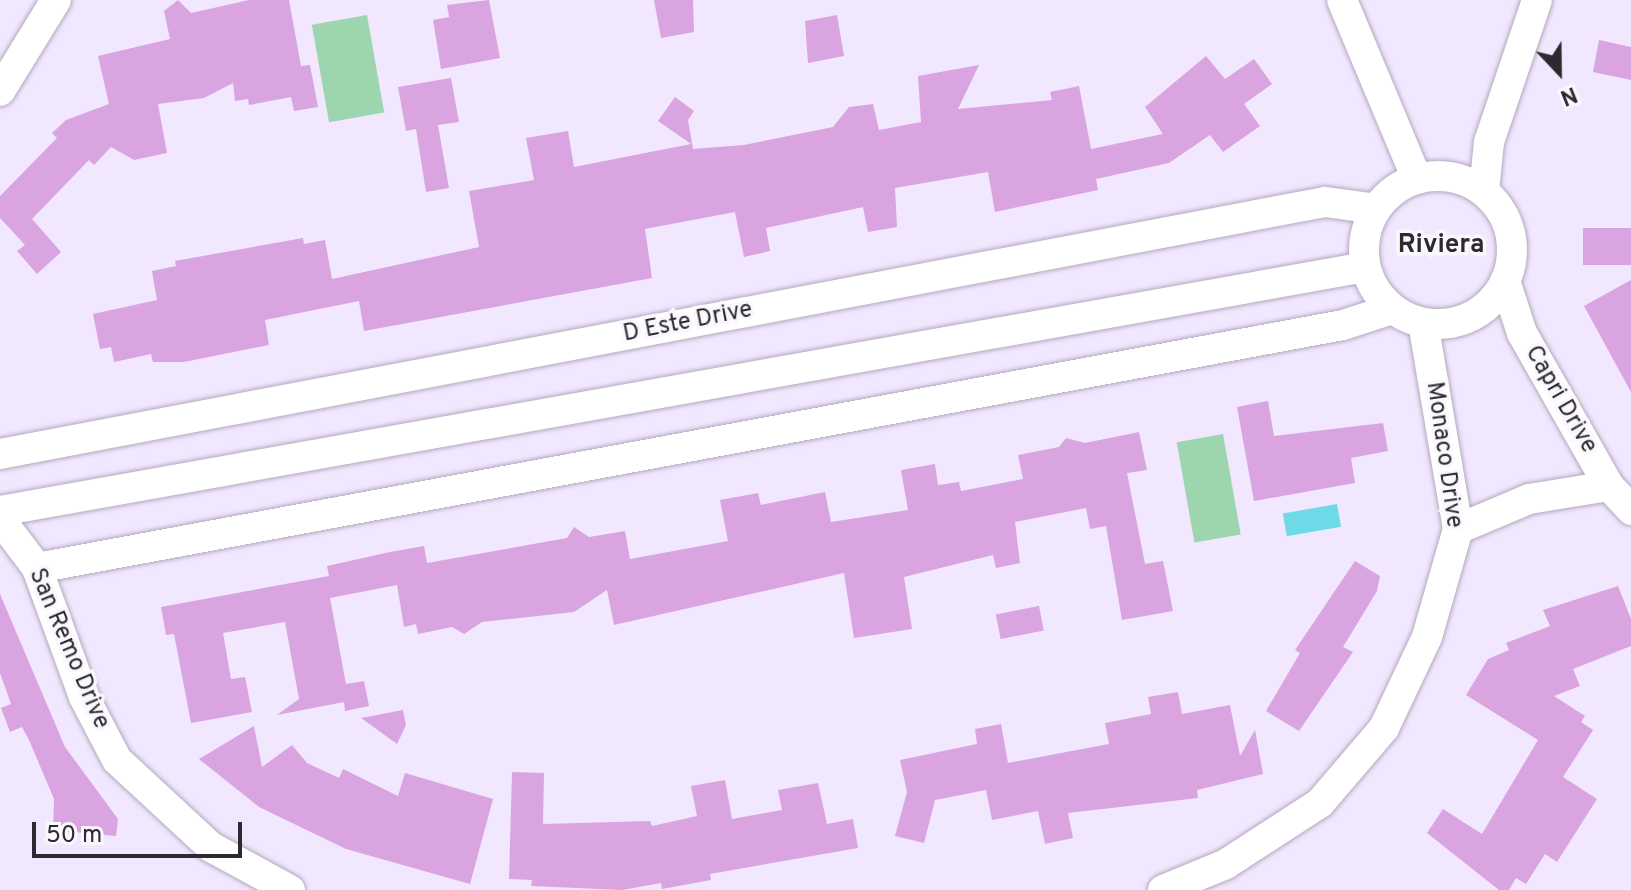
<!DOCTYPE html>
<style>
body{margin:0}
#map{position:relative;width:1631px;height:890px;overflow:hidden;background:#f1e7fe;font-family:Overpass,sans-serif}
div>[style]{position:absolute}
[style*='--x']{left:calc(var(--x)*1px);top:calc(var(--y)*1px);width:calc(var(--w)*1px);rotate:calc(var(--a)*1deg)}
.green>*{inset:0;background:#9dd6ae;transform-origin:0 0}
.water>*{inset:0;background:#6ddae8;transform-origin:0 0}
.building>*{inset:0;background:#daa4e0;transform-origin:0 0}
.roads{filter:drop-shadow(0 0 2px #b3a9bf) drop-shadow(0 0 2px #b3a9bf)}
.street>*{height:30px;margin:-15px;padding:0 15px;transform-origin:15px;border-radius:15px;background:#fff}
.street>.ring{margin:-15px;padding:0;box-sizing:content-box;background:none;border:30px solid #fff;border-radius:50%}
span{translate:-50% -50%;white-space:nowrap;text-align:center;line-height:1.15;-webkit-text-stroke:7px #faf8fd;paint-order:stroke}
.street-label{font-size:24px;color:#2d2931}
.neighbourhood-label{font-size:26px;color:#2d2931;font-weight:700}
.north{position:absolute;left:1519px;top:32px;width:80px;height:80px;-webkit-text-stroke:6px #faf8fd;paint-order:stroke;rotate:158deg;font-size:22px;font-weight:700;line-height:32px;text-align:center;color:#2d2931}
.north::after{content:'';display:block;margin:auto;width:28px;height:36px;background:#2d2931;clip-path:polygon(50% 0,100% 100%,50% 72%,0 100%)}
.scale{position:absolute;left:32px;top:822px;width:210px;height:36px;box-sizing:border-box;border:4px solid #2d2931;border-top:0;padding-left:10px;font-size:24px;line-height:28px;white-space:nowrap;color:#2d2931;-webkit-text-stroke:6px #faf8fd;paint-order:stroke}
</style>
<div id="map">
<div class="green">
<div style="left:367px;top:15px;width:99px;height:56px;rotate:80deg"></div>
<div style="left:1223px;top:434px;width:102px;height:47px;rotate:80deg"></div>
</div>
<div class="water">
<div style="left:1337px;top:504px;width:23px;height:55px;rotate:80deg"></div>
</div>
<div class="building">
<div style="clip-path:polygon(178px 0,191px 13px,249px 0,289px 0,301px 66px,310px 65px,318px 107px,294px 111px,291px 97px,249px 105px,248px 99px,235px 101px,233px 83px,204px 98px,158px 104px,167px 153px,134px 160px,111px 147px,94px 165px,89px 160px,32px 219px,61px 252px,37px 274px,17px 251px,25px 245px,0 218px,0 196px,57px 138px,52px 133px,66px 120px,109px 104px,98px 56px,170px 39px,164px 11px)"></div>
<div style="clip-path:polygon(489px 0,500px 58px,441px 69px,433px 20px,449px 17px,447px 5px)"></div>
<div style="clip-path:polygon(654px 0,693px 0,694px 32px,661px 38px)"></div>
<div style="clip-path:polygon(837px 15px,844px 56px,808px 63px,805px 21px)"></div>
<div style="clip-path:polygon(1599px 40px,1631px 47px,1631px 80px,1593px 72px)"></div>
<div style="clip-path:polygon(1206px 56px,1225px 79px,1254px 59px,1272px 84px,1244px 104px,1260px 126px,1223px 152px,1210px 135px,1169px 163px,1096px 179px,1098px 190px,995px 212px,988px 172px,895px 188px,897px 227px,868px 232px,863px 207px,766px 228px,770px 251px,744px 257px,735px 212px,645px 229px,652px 278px,364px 331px,359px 301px,265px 320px,269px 345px,184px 362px,153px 362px,151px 354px,114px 362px,111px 347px,100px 349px,93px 314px,157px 300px,152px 271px,176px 266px,175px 261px,303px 238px,304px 244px,325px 240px,332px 279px,479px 247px,469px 191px,534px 180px,526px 138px,568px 131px,574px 167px,691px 144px,658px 121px,675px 97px,694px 111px,688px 120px,693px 149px,744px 145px,833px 127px,849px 107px,873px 104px,879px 130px,921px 122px,918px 76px,979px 65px,958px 109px,1052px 100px,1050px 92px,1079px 86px,1091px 149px,1163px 134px,1145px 107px)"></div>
<div style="clip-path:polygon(451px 78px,459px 122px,438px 125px,449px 188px,426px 192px,416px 129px,406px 131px,398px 87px)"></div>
<div style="left:1583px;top:228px;width:48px;height:37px"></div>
<div style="clip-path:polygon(1631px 280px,1631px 392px,1584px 306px)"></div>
<div style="clip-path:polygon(1268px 401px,1274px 436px,1383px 423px,1388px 451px,1351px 458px,1355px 483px,1254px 501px,1237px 407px)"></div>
<div style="clip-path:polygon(1139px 432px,1147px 470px,1127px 473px,1145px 564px,1163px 561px,1173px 611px,1122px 620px,1106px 526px,1090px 529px,1086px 508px,1015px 522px,1020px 563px,996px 568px,993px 555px,904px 577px,912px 629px,854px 638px,844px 573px,614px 625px,607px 590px,574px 612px,482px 622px,464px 634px,452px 627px,418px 634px,416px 624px,404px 627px,397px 585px,330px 598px,346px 684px,364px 681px,369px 706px,345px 711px,344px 702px,277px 715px,299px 699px,285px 622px,223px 633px,231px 679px,245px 677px,252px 712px,191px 723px,174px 634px,166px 635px,161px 607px,329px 576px,327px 566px,390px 552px,424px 546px,427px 563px,567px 538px,574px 527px,589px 537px,625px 531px,630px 559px,728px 541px,720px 500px,758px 493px,761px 505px,825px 492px,831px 522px,908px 510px,901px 470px,935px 464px,938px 485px,959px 482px,961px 491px,1023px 479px,1018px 455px,1059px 447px,1066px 438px,1085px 443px)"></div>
<div style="clip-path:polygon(1355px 561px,1380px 576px,1377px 591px,1343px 647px,1353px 652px,1299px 731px,1266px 711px,1300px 653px,1295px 650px)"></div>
<div style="clip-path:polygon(1618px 586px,1631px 619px,1631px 646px,1573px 669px,1580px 686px,1554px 696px,1585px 716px,1581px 722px,1593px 730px,1563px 777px,1597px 799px,1557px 862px,1545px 854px,1526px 884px,1516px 878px,1509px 890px,1499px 890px,1427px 833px,1443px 809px,1482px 834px,1538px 740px,1466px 695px,1488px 659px,1509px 650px,1506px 643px,1550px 626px,1543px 610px)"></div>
<div style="clip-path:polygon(0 594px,65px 747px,118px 819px,116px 836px,53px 830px,54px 799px,29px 740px,22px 727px,10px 732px,1px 708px,11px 704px,0 673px)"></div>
<div style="left:1039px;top:606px;width:25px;height:44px;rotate:79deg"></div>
<div style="clip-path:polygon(1178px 692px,1182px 714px,1230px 705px,1240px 756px,1255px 730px,1263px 774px,1197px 790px,1198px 798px,1068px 813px,1073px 838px,1045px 844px,1038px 811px,992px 820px,986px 790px,935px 800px,924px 843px,895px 836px,907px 792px,900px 760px,977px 744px,975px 729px,1001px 724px,1008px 763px,1109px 744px,1105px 723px,1151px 714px,1148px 697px)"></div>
<div style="clip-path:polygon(403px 710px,406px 725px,397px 744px,361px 718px)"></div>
<div style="clip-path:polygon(254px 726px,262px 767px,292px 745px,307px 763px,339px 778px,343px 769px,398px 796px,405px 773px,493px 799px,470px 884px,346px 849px,259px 807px,199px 759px)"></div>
<div style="clip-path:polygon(512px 772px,544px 773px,543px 824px,650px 821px,652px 826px,697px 816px,691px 786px,725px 780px,732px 819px,782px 810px,778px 790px,818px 783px,827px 824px,853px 819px,858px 848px,710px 874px,711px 880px,662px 889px,661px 883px,622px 890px,531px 886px,532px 880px,509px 879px)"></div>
</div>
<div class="roads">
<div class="street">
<div style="--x:1342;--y:0;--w:194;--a:67.3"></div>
<div style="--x:0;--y:91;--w:107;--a:-58.4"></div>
<div class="ring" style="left:1364px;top:176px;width:118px;height:118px"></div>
<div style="--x:1484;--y:191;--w:49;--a:-84.2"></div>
<div style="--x:1489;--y:142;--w:150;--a:-71.3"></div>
<div style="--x:1505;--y:281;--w:55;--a:71.9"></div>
<div style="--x:1522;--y:333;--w:176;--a:60.4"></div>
<div style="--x:1609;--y:486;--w:33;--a:47"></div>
<div style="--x:0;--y:454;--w:1349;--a:-10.77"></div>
<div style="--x:1325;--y:202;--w:51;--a:7.8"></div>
<div style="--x:0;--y:511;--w:1387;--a:-10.13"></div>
<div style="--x:0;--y:519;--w:61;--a:52.9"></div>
<div style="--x:37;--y:568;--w:137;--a:70"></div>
<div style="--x:84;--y:697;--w:71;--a:62.4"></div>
<div style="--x:117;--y:760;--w:128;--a:42.8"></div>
<div style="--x:211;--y:847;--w:90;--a:28.6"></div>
<div style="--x:1458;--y:529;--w:77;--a:-22.9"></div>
<div style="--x:1529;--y:499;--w:81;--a:-9.2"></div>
<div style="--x:37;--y:568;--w:1328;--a:-10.54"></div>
<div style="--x:1343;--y:325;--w:52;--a:-18.1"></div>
<div style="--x:1163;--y:890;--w:68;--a:-22.4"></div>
<div style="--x:1226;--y:864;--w:112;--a:-33"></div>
<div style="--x:1320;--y:803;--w:99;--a:-49.5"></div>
<div style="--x:1384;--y:728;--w:101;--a:-64.7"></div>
<div style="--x:1427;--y:637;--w:112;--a:-74"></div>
<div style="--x:1458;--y:529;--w:209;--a:-99.6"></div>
</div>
</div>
<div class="street-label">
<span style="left:688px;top:323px;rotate:-11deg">D Este Drive</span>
<span style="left:1560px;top:400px;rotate:60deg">Capri Drive</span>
<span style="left:1443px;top:455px;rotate:82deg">Monaco Drive</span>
<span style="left:68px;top:649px;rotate:67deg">San Remo Drive</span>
</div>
<div class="neighbourhood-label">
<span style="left:1441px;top:246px">Riviera</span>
</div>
<div class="north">N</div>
<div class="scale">50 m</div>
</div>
